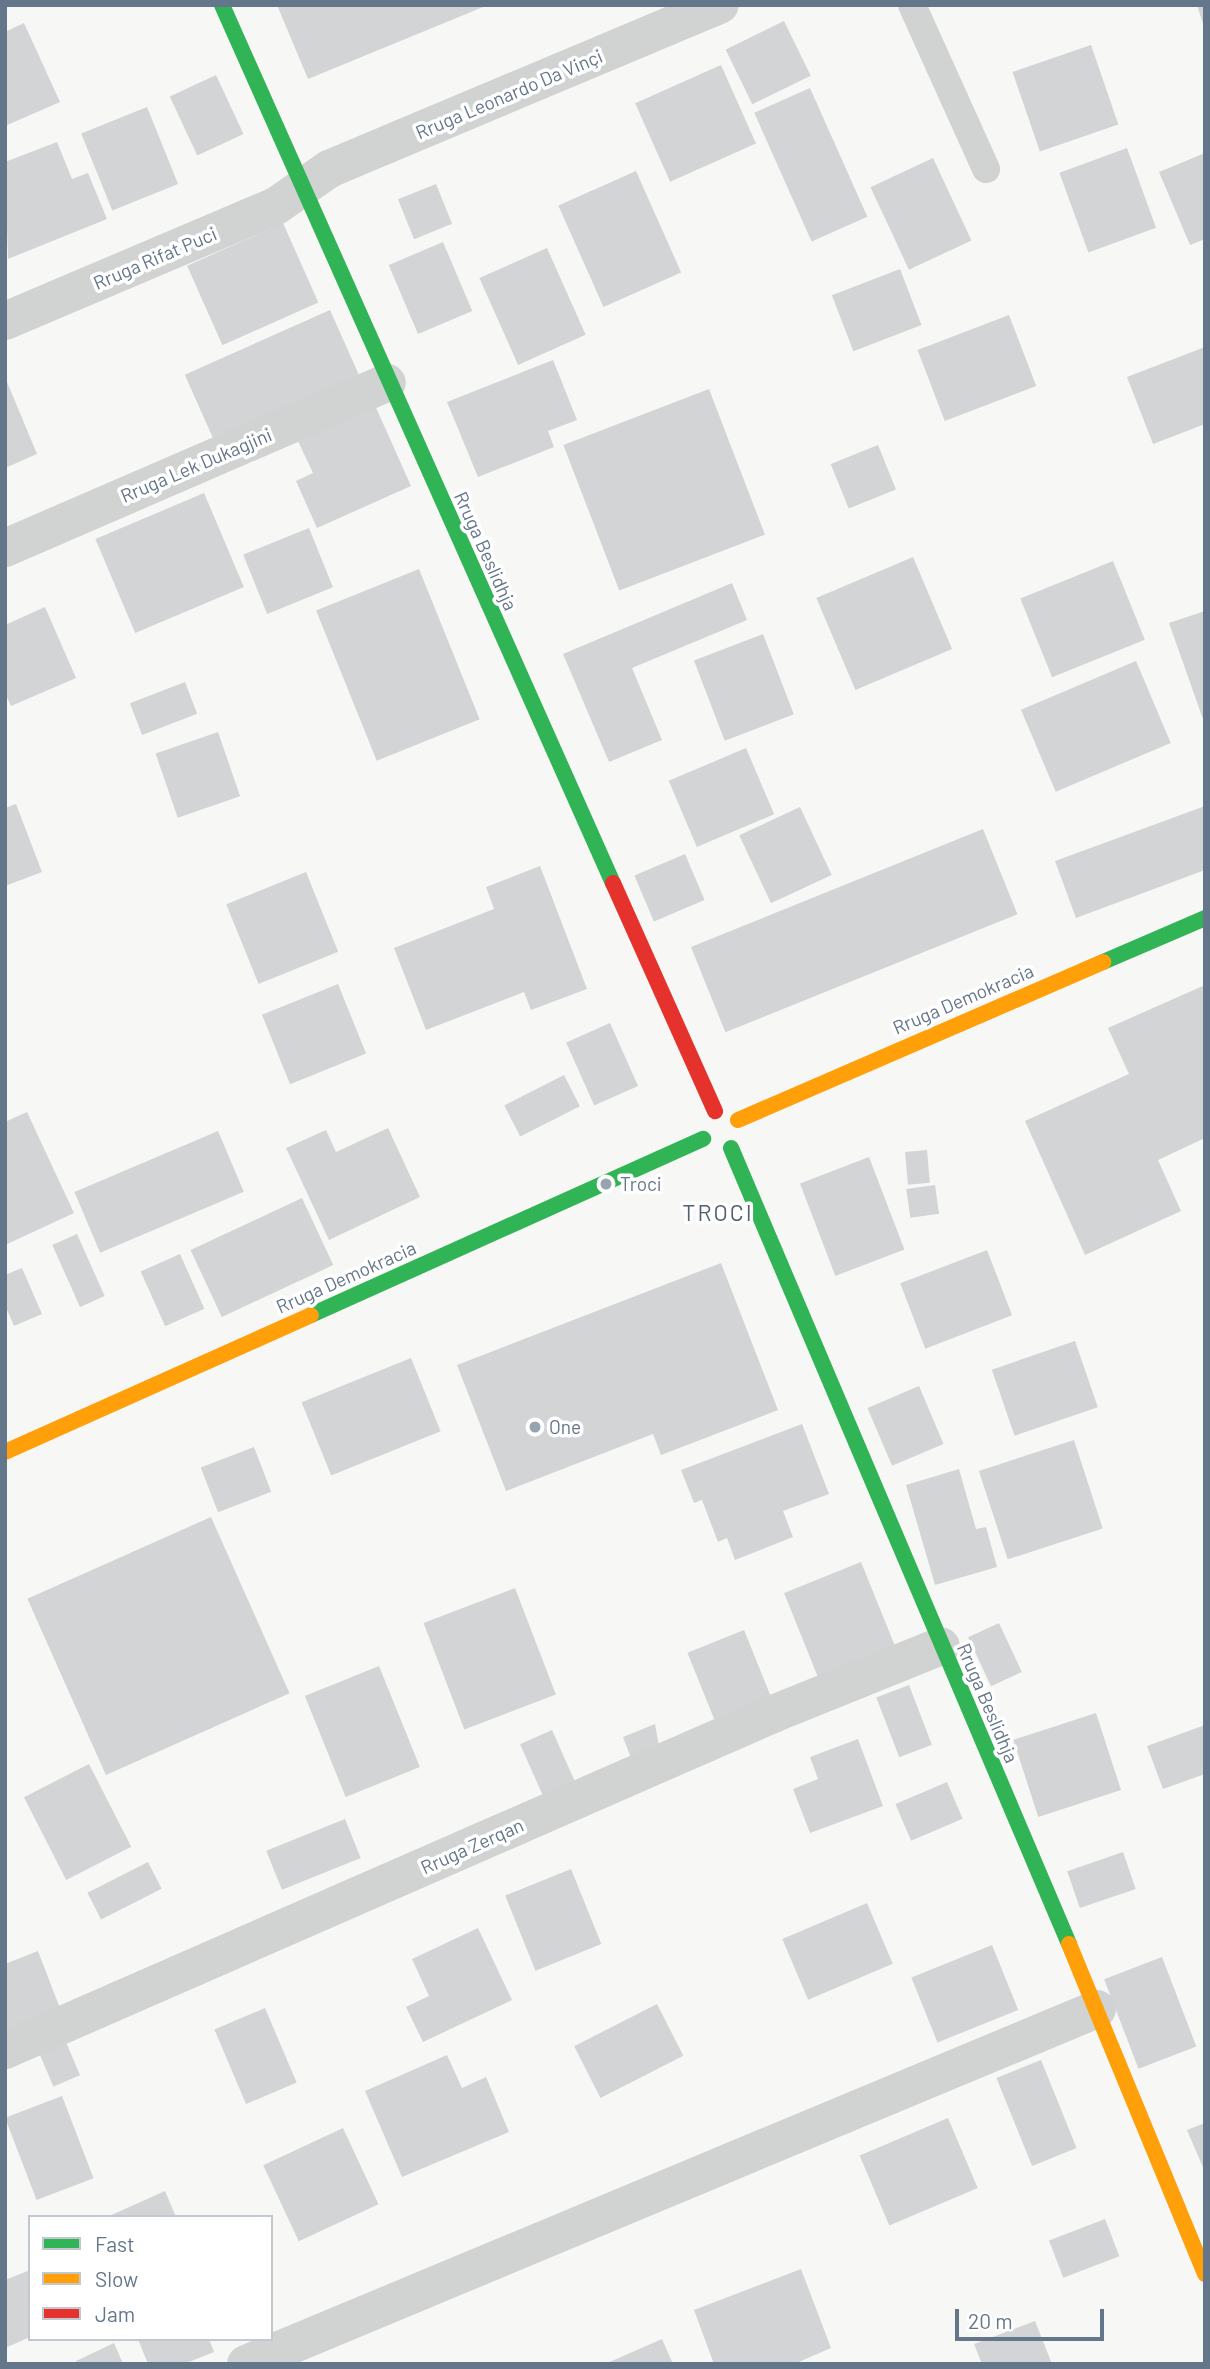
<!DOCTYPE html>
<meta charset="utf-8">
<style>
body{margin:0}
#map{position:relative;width:1210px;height:2369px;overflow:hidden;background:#f7f7f6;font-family:Barlow,sans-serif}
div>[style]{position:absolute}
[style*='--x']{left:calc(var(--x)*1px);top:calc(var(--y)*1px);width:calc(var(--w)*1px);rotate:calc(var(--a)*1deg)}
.building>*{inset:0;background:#d3d4d5;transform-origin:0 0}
.lane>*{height:28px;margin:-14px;padding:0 14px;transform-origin:14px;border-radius:14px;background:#d1d2d2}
.street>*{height:38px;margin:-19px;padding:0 19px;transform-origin:19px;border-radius:19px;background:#d1d2d2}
.fast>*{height:16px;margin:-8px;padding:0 8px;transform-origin:8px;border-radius:8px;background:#30b455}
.slow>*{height:16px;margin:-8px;padding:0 8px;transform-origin:8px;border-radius:8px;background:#ff9f0a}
.jam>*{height:16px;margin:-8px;padding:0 8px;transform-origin:8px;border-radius:8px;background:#e5322d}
.dots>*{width:19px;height:19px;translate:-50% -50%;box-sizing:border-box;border:4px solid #fff;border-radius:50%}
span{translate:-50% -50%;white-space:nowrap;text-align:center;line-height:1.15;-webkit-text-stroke:7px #fff;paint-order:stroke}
.street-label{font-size:19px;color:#647689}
.poi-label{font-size:19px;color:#647689}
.left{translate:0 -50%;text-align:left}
.quarter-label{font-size:23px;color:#53606d;letter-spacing:2px}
.frame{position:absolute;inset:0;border:7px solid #647689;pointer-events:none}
.legend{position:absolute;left:28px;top:2215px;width:245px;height:126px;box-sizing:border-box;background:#fff;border:2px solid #c1c8d0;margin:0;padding:9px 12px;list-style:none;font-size:21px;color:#647689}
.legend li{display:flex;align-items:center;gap:14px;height:35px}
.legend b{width:35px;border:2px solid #c1c8d0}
.scale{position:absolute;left:955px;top:2309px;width:149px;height:32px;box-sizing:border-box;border:4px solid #647689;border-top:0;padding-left:9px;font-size:21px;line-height:24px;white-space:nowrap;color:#647689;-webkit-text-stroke:5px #fff;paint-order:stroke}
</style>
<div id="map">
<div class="building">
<div style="clip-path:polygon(277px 5px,488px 5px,308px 79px)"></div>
<div style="clip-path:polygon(1197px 5px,1205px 5px,1205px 27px,1204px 27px)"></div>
<div style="left:784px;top:21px;width:61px;height:65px;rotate:64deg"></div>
<div style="clip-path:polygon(24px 23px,60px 102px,5px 126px,5px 32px)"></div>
<div style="left:1091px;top:45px;width:84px;height:83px;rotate:71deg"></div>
<div style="left:721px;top:65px;width:86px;height:94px;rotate:66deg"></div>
<div style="left:216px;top:75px;width:65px;height:51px;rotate:65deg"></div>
<div style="left:810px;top:88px;width:141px;height:61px;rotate:66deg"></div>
<div style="left:147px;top:107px;width:83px;height:71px;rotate:68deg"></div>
<div style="clip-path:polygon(57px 142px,72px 179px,88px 173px,107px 219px,8px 259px,5px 162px)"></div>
<div style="left:1127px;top:148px;width:85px;height:72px;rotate:70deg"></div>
<div style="clip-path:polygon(1205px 153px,1205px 239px,1190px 245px,1159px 172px)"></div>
<div style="left:933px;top:158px;width:91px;height:69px;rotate:65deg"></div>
<div style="left:636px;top:171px;width:111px;height:85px;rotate:66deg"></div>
<div style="left:436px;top:184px;width:43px;height:41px;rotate:68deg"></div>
<div style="left:283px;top:223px;width:87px;height:105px;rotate:66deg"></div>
<div style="left:443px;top:242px;width:75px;height:59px;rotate:67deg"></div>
<div style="left:547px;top:248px;width:95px;height:74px;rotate:66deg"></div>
<div style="left:900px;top:269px;width:60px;height:73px;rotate:69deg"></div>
<div style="left:330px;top:310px;width:71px;height:159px;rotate:66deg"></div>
<div style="left:1009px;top:315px;width:76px;height:98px;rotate:69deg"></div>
<div style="clip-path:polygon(1205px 347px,1205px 424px,1153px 444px,1127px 377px)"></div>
<div style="clip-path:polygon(553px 360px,577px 420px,548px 431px,554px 447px,478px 477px,447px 402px)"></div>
<div style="clip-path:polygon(5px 377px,37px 454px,5px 468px)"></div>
<div style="left:709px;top:389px;width:156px;height:156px;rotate:69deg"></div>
<div style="clip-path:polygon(374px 403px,411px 486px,317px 528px,296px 481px,313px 473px,296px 437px)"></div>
<div style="left:878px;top:445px;width:48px;height:51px;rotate:68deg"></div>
<div style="left:204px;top:493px;width:102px;height:118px;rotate:67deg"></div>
<div style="left:309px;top:528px;width:64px;height:71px;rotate:68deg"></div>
<div style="left:913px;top:557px;width:100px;height:105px;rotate:67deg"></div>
<div style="left:1113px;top:561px;width:85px;height:100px;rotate:68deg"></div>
<div style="left:419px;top:569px;width:162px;height:111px;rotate:68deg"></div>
<div style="clip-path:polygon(732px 583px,747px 620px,632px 668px,662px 740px,609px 762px,563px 654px)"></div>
<div style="clip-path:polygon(45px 607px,76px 678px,11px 706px,5px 693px,5px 625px)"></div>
<div style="clip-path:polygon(1205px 611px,1205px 722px,1204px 722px,1169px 623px)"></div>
<div style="left:763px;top:634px;width:86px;height:74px;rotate:69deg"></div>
<div style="left:1136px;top:661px;width:89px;height:125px;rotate:67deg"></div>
<div style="left:185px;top:682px;width:34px;height:59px;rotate:69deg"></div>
<div style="left:218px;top:732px;width:68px;height:66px;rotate:71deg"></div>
<div style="left:746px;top:748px;width:72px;height:84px;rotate:67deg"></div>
<div style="clip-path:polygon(16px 804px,42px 872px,5px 886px,5px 808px)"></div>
<div style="clip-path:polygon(1205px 806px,1205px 870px,1076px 918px,1055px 861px)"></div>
<div style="left:800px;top:807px;width:75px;height:67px;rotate:65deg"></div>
<div style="left:983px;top:829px;width:92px;height:315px;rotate:68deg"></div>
<div style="left:685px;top:854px;width:50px;height:55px;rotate:67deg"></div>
<div style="clip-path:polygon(540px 866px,587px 989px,531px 1010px,524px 992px,426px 1030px,394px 948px,494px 909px,486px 887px)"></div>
<div style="left:306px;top:872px;width:86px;height:86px;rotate:68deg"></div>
<div style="left:338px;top:984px;width:75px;height:82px;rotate:68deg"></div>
<div style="clip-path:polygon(1205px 985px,1205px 1138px,1158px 1160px,1181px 1211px,1085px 1255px,1025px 1121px,1129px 1074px,1108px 1028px)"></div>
<div style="left:610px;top:1023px;width:69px;height:48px;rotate:66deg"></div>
<div style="left:564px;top:1075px;width:35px;height:67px;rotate:63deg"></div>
<div style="clip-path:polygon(27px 1112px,74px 1213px,5px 1245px,5px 1122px)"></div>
<div style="clip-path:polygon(388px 1128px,420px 1197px,329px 1240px,286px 1148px,326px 1130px,336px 1152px)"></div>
<div style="left:218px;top:1131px;width:66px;height:156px;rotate:67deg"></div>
<div style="left:927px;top:1150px;width:33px;height:22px;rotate:85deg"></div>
<div style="left:869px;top:1157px;width:99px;height:74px;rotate:69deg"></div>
<div style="left:935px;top:1185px;width:29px;height:29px;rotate:82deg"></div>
<div style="left:302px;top:1198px;width:74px;height:123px;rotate:65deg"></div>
<div style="left:77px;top:1234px;width:68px;height:27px;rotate:66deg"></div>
<div style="left:987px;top:1250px;width:70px;height:93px;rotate:69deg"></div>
<div style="left:180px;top:1254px;width:60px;height:43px;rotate:66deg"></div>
<div style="clip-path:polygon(721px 1263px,778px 1410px,661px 1455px,653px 1434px,506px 1491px,457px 1365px)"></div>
<div style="clip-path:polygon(22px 1268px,42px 1314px,14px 1326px,5px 1305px,5px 1275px)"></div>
<div style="left:1075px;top:1341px;width:70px;height:88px;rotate:71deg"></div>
<div style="left:411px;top:1358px;width:79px;height:118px;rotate:68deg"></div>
<div style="left:919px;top:1386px;width:63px;height:56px;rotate:67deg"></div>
<div style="clip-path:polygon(802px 1424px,829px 1494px,783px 1511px,793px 1537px,735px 1560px,727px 1538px,718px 1542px,702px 1500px,694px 1503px,681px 1470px)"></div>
<div style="left:1074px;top:1440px;width:93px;height:100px;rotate:72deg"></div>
<div style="left:254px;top:1447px;width:48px;height:57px;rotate:69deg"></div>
<div style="clip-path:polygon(959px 1469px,976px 1529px,986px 1527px,997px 1567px,935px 1585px,906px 1485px)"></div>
<div style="left:211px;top:1517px;width:193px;height:201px;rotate:66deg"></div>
<div style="left:861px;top:1562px;width:91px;height:83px;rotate:68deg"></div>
<div style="left:515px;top:1588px;width:114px;height:98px;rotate:69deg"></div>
<div style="left:999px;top:1623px;width:54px;height:34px;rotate:65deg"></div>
<div style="left:744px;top:1630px;width:84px;height:61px;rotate:68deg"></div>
<div style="left:379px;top:1666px;width:109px;height:80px;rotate:68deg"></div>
<div style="left:909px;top:1685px;width:64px;height:35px;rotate:69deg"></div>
<div style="left:1096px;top:1713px;width:81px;height:87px;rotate:72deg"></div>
<div style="clip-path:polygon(655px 1724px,659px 1746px,631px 1758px,623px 1737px)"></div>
<div style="clip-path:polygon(1205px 1725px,1205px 1774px,1163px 1789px,1147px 1746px)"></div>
<div style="left:552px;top:1730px;width:70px;height:35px;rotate:66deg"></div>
<div style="clip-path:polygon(858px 1739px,883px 1806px,810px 1833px,793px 1789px,818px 1779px,810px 1757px)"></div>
<div style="left:89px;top:1764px;width:93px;height:73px;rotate:63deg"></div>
<div style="left:947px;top:1782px;width:40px;height:56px;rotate:67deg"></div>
<div style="left:345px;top:1819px;width:42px;height:85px;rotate:68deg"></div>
<div style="left:1123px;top:1852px;width:39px;height:59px;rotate:71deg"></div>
<div style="left:148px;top:1862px;width:30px;height:68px;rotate:63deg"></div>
<div style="left:571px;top:1869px;width:81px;height:71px;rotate:68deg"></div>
<div style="left:867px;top:1903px;width:66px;height:92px;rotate:67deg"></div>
<div style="clip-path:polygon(478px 1928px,512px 2000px,423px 2042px,406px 2007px,429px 1996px,412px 1959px)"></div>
<div style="left:992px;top:1945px;width:70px;height:87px;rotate:68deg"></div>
<div style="clip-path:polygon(38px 1951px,61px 2011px,5px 2033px,5px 1964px)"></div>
<div style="left:1162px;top:1957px;width:96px;height:62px;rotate:69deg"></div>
<div style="left:657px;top:2004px;width:58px;height:93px;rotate:63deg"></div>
<div style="left:265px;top:2008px;width:81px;height:55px;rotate:67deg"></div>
<div style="left:66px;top:2042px;width:36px;height:29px;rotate:67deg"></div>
<div style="clip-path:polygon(447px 2055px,462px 2088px,486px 2077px,509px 2132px,402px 2177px,365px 2091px)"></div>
<div style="left:1041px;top:2060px;width:95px;height:48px;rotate:68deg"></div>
<div style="left:62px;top:2096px;width:88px;height:61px;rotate:69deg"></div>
<div style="left:948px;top:2118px;width:76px;height:96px;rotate:67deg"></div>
<div style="clip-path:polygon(1205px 2123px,1205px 2172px,1187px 2130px)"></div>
<div style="left:343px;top:2128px;width:84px;height:88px;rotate:65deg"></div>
<div style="clip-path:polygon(165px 2191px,176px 2217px,107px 2217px)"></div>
<div style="left:1105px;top:2219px;width:40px;height:60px;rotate:69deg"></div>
<div style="clip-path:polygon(801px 2269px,831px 2348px,794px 2364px,714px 2364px,694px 2310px)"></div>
<div style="clip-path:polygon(30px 2270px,30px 2337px,5px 2348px,5px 2280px)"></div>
<div style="clip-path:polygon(1035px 2321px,1052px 2364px,982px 2364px,974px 2344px)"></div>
<div style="clip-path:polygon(138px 2339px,209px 2339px,214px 2352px,184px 2364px,148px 2364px)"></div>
<div style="clip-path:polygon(662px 2339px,673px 2364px,605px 2364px)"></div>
<div style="clip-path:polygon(114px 2343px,123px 2364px,78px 2364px,76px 2361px)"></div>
</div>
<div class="lane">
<div style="--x:912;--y:5;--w:180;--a:65.7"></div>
</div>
<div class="street">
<div style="--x:5;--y:321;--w:294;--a:-23"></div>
<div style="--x:276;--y:206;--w:65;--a:-34.9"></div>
<div style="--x:329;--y:169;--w:424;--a:-22.8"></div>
<div style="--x:5;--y:548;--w:416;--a:-23.4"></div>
<div style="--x:5;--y:2050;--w:838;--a:-23.63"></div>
<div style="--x:773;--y:1714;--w:181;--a:-22"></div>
<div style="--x:246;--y:2364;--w:922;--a:-22.64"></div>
</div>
<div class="fast">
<div style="--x:222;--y:5;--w:961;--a:66"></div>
<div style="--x:1103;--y:962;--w:111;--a:-23.3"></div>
<div style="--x:731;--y:1148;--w:865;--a:66.99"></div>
<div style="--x:311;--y:1315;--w:430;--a:-24.2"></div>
</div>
<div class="slow">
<div style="--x:738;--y:1120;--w:398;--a:-23.4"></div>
<div style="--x:5;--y:1452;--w:335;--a:-24.1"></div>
<div style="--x:1069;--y:1944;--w:357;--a:67.6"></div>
</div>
<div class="jam">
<div style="--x:613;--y:883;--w:250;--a:65.9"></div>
</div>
<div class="dots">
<div style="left:606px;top:1184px;background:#97a3af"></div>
<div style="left:535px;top:1427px;background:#97a3af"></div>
</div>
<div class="street-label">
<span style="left:509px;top:94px;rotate:-23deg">Rruga Leonardo Da Vinçi</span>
<span style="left:155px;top:258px;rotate:-23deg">Rruga Rifat Puci</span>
<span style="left:196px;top:465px;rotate:-23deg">Rruga Lek Dukagjini</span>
<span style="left:486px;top:551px;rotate:66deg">Rruga Beslidhja</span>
<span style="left:963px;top:999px;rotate:-23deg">Rruga Demokracia</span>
<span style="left:346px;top:1277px;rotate:-24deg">Rruga Demokracia</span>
<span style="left:988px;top:1703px;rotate:67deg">Rruga Beslidhja</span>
<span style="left:472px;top:1846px;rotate:-24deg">Rruga Zerqan</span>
</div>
<div class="poi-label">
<span class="left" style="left:620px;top:1184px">Troci</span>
<span class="left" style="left:549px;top:1427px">One</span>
</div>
<div class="quarter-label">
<span style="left:718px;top:1212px">TROCI</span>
</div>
<div class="frame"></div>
<ul class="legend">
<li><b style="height:9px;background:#30b455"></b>Fast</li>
<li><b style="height:9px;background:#ff9f0a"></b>Slow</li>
<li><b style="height:9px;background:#e5322d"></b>Jam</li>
</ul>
<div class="scale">20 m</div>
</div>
